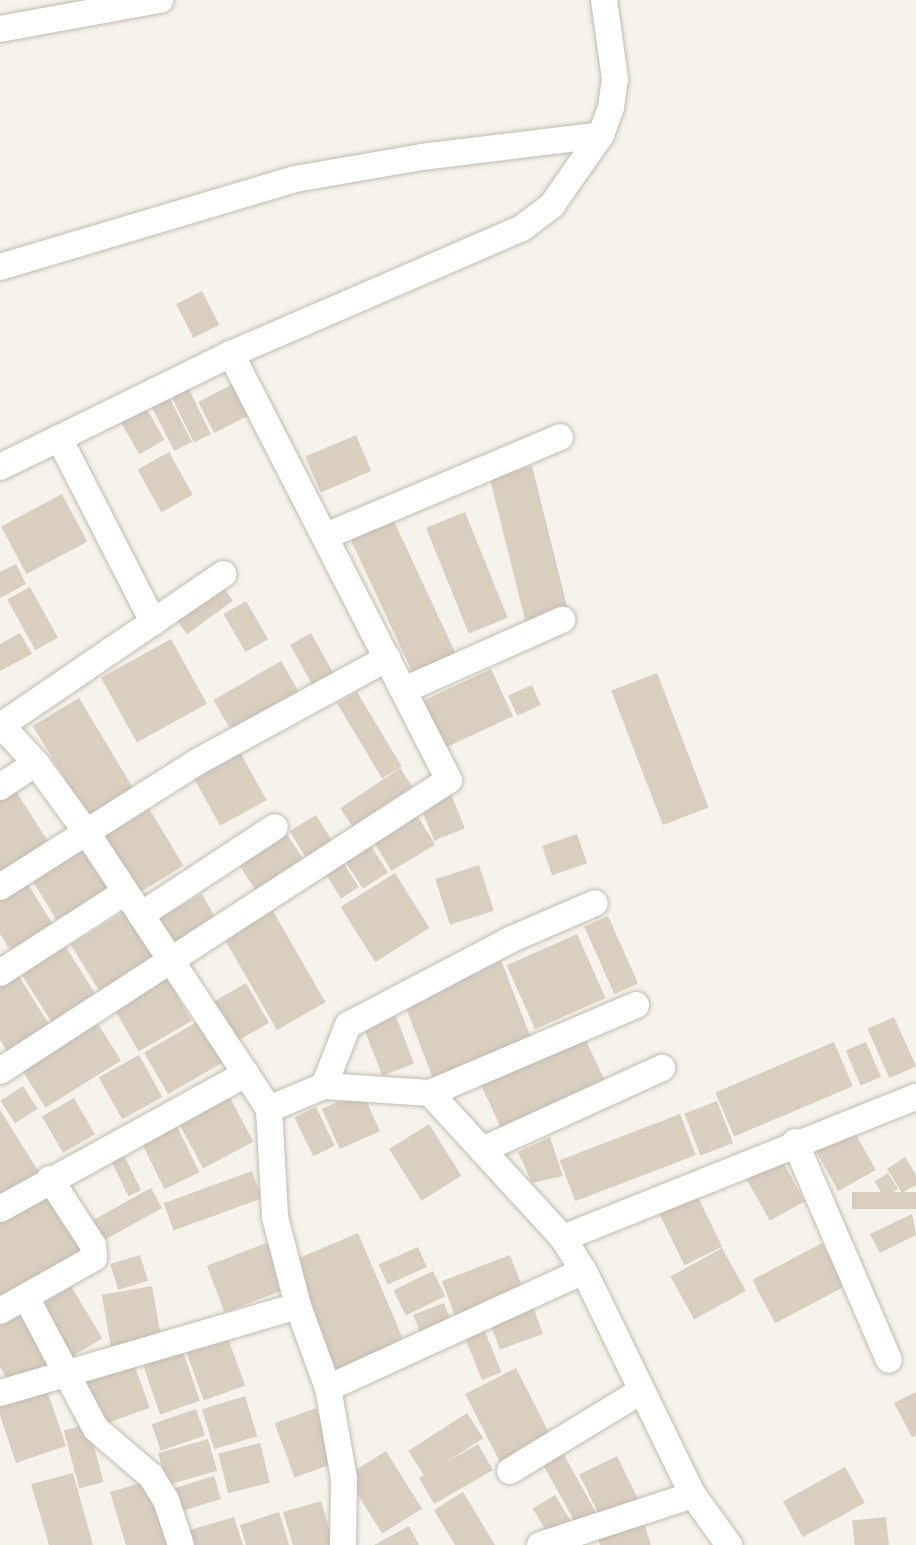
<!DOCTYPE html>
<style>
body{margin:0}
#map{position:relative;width:916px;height:1545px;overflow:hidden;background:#f6f3ec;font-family:Raleway,sans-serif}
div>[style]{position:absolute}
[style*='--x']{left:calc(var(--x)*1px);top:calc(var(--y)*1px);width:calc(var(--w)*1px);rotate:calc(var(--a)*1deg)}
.building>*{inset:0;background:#d8cfc1;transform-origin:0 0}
.roads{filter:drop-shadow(0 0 2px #c2bbae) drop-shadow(0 0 2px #c2bbae)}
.minor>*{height:26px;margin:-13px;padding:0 13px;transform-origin:13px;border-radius:13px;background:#fff}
span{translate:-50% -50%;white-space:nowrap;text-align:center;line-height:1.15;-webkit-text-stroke:4.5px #fff;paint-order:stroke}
</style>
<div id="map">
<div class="building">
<div style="left:202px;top:291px;width:38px;height:29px;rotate:63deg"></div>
<div style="left:186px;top:383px;width:57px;height:19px;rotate:64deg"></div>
<div style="left:233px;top:384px;width:35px;height:39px;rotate:63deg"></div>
<div style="left:167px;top:393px;width:55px;height:20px;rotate:63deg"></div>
<div style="left:145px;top:406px;width:39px;height:29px;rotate:60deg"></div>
<div style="left:356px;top:435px;width:39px;height:55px;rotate:67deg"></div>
<div style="left:169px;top:452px;width:49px;height:36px;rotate:61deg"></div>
<div style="left:532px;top:466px;width:149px;height:44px;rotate:76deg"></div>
<div style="left:62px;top:494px;width:54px;height:69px;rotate:62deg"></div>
<div style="left:465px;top:512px;width:114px;height:42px;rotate:68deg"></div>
<div style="left:392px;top:517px;width:154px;height:47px;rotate:65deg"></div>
<div style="clip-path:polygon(16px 564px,26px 584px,0 598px,0 572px)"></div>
<div style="left:30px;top:587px;width:58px;height:26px;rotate:61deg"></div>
<div style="left:223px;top:587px;width:17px;height:57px;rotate:54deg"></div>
<div style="left:246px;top:601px;width:44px;height:26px;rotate:60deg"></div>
<div style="clip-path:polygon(20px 633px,32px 654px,0 671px,0 644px)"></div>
<div style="left:311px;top:633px;width:46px;height:24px;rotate:61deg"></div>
<div style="left:171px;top:639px;width:74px;height:80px;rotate:61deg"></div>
<div style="left:281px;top:661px;width:44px;height:78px;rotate:60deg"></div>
<div style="left:491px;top:669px;width:52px;height:84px;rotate:65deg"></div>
<div style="left:657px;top:673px;width:144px;height:49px;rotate:69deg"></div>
<div style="left:532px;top:685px;width:22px;height:26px;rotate:66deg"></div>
<div style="left:357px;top:692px;width:87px;height:23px;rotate:59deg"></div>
<div style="left:79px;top:698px;width:111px;height:54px;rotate:59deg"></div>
<div style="left:236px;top:745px;width:63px;height:53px;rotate:61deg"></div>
<div style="left:400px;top:768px;width:22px;height:72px;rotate:56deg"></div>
<div style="clip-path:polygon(14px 788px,54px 851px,0 885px,0 797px)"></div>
<div style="left:451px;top:794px;width:37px;height:33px;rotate:68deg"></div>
<div style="left:147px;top:805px;width:71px;height:54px;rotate:59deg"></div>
<div style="left:416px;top:813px;width:37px;height:51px;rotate:59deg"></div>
<div style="left:316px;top:815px;width:38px;height:31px;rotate:58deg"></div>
<div style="left:287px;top:834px;width:37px;height:57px;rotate:57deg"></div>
<div style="left:577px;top:834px;width:31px;height:37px;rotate:71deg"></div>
<div style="left:369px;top:843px;width:35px;height:30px;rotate:57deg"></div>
<div style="left:86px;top:847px;width:57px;height:63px;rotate:59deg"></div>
<div style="left:342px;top:861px;width:31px;height:21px;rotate:57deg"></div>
<div style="left:479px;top:865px;width:48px;height:46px;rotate:72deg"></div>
<div style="left:395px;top:873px;width:65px;height:64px;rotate:58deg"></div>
<div style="clip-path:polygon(26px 881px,57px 931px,15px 958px,0 934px,0 897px)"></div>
<div style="left:202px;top:894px;width:37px;height:54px;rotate:61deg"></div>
<div style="left:270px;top:906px;width:111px;height:56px;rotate:60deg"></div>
<div style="left:125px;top:911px;width:60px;height:64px;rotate:58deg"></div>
<div style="left:608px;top:916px;width:74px;height:26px;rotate:66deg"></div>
<div style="left:577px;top:934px;width:70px;height:77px;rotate:66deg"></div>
<div style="left:64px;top:944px;width:67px;height:52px;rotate:58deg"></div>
<div style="left:501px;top:960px;width:89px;height:106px;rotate:69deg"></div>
<div style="clip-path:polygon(13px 967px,52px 1029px,10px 1056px,0 1040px,0 975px)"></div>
<div style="left:165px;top:975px;width:53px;height:61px;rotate:60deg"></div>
<div style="left:246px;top:983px;width:46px;height:45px;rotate:60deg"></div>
<div style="left:395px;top:1014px;width:53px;height:34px;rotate:69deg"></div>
<div style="left:209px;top:1015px;width:48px;height:75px;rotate:60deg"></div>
<div style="left:894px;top:1017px;width:54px;height:29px;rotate:66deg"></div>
<div style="left:95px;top:1019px;width:49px;height:89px;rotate:58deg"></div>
<div style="left:583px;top:1034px;width:54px;height:114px;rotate:65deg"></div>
<div style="left:834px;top:1042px;width:48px;height:129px;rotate:67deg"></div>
<div style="left:866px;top:1042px;width:38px;height:22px;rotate:67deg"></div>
<div style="left:139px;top:1055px;width:48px;height:46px;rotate:61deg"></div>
<div style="left:23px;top:1086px;width:27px;height:27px;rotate:57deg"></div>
<div style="left:362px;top:1091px;width:44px;height:44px;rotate:66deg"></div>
<div style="left:228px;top:1094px;width:54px;height:57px;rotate:62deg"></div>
<div style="left:74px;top:1098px;width:42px;height:37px;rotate:60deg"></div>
<div style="left:717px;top:1101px;width:45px;height:35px;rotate:69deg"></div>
<div style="left:316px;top:1107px;width:43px;height:24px;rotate:64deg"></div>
<div style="clip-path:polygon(0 1110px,42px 1177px,0 1204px)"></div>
<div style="left:680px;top:1114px;width:44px;height:129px;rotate:69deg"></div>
<div style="left:174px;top:1120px;width:58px;height:39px;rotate:64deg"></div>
<div style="left:429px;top:1124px;width:61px;height:47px;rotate:58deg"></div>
<div style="left:853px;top:1129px;width:47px;height:43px;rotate:61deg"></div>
<div style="clip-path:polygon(550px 1137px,563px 1176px,532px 1183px,518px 1152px)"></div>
<div style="left:120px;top:1147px;width:48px;height:14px;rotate:64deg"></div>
<div style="left:779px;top:1155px;width:53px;height:40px;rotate:61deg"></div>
<div style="clip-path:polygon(905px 1157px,916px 1175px,916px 1185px,902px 1193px,887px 1169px)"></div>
<div style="left:252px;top:1171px;width:29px;height:94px;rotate:70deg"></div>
<div style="left:888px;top:1173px;width:19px;height:16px;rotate:58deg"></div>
<div style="clip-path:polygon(47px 1181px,89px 1249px,0 1300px,0 1210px)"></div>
<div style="left:151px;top:1188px;width:23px;height:70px;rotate:61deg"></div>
<div style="left:695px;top:1191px;width:62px;height:42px;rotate:64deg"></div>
<div style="left:916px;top:1192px;width:17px;height:64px;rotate:90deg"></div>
<div style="clip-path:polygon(912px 1214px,916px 1235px,880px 1253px,870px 1234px)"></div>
<div style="left:358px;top:1233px;width:121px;height:76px;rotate:67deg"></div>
<div style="left:274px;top:1240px;width:50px;height:72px;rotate:69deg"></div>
<div style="left:822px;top:1243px;width:49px;height:79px;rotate:62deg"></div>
<div style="left:418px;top:1247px;width:22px;height:43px;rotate:66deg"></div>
<div style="left:722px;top:1248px;width:49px;height:59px;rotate:61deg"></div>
<div style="left:140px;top:1255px;width:27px;height:31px;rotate:73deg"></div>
<div style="left:510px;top:1255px;width:44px;height:73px;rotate:69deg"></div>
<div style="left:433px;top:1271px;width:28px;height:44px;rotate:64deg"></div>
<div style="left:71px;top:1286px;width:61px;height:39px;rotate:59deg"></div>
<div style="left:152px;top:1286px;width:57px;height:51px;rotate:80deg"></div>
<div style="left:531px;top:1301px;width:35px;height:46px;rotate:70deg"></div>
<div style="left:444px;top:1303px;width:22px;height:33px;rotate:69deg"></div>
<div style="clip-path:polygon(19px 1304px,53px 1359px,11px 1385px,0 1367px,0 1316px)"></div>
<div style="left:482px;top:1324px;width:52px;height:21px;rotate:68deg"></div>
<div style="left:225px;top:1330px;width:59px;height:44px;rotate:70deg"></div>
<div style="left:181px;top:1346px;width:58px;height:42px;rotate:71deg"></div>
<div style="left:132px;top:1359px;width:52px;height:57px;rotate:70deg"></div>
<div style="left:516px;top:1368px;width:78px;height:57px;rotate:63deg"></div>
<div style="clip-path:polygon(44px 1382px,66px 1446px,16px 1463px,0 1415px,0 1397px)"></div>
<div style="clip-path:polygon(916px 1392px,916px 1435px,912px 1437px,894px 1403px)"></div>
<div style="left:245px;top:1396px;width:42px;height:45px;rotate:73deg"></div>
<div style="left:316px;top:1408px;width:58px;height:44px;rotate:70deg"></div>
<div style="left:196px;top:1409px;width:28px;height:47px;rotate:71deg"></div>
<div style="left:467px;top:1413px;width:30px;height:70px;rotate:57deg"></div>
<div style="left:88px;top:1424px;width:60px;height:25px;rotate:75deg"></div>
<div style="left:208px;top:1439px;width:33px;height:52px;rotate:74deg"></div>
<div style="left:260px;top:1443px;width:41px;height:43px;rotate:76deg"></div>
<div style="left:478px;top:1444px;width:30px;height:68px;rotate:60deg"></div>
<div style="left:386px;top:1451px;width:68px;height:47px;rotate:58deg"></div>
<div style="left:563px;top:1453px;width:71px;height:23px;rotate:61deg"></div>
<div style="left:617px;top:1456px;width:49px;height:42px;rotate:64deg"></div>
<div style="left:845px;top:1467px;width:41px;height:71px;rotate:61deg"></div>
<div style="clip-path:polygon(73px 1473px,93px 1545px,49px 1545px,31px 1484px)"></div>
<div style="left:214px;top:1476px;width:24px;height:46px;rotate:73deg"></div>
<div style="clip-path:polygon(147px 1481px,167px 1545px,126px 1545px,110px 1492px)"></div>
<div style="clip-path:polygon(463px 1492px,495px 1545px,455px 1545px,434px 1510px)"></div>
<div style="left:555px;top:1495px;width:31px;height:26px;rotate:59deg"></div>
<div style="clip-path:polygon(321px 1501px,334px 1545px,293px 1545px,283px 1512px)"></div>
<div style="clip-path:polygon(279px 1512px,289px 1545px,246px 1545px,240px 1525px)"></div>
<div style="clip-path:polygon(234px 1517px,243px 1545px,187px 1545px,183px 1532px)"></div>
<div style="clip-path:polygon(642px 1517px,651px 1545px,600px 1545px,596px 1532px)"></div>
<div style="left:886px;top:1517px;width:28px;height:34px;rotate:84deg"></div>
<div style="clip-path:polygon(409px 1526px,419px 1545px,374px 1545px)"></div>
</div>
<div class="roads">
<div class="minor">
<div style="--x:0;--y:29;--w:163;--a:-10.3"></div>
<div style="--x:0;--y:267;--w:308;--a:-16.6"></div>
<div style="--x:295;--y:179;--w:129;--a:-9.8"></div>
<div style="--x:422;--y:157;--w:180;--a:-7"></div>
<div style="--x:59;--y:438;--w:207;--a:62.9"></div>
<div style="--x:0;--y:467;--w:257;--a:-26.1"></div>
<div style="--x:231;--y:354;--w:317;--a:-23.4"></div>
<div style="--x:522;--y:228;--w:38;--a:-37"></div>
<div style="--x:552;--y:205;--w:85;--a:-55"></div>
<div style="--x:601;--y:135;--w:30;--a:-70"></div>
<div style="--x:611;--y:107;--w:28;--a:-82"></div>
<div style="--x:615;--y:79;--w:80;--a:-97.9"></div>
<div style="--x:326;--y:536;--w:254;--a:-22.9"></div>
<div style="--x:406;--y:689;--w:171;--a:-23.9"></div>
<div style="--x:0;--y:724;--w:53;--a:47.3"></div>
<div style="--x:36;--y:763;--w:87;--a:53.9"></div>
<div style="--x:87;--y:833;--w:331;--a:56.6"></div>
<div style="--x:269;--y:1109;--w:108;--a:86.8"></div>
<div style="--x:275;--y:1217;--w:92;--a:75.5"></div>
<div style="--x:298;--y:1306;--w:87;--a:69.9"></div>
<div style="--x:328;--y:1388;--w:92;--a:80"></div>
<div style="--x:344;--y:1479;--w:66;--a:90.9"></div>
<div style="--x:2;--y:725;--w:268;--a:-34.3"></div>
<div style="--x:0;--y:787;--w:43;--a:-33.7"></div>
<div style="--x:0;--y:887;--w:233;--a:-32.4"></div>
<div style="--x:197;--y:762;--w:217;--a:-28.6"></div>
<div style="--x:141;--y:915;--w:160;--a:-33.3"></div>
<div style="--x:0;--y:973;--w:149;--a:-32.9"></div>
<div style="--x:0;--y:1071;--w:535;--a:-32.95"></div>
<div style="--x:449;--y:780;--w:479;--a:-117.1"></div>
<div style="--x:324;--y:1086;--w:66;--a:-68.5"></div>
<div style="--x:348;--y:1025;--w:185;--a:-27.7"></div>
<div style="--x:512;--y:939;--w:90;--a:-23.4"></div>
<div style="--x:430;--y:1093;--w:197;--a:47.5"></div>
<div style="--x:563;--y:1238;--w:39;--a:58"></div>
<div style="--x:584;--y:1271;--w:249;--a:64.1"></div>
<div style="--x:693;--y:1495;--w:62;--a:54.2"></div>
<div style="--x:269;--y:1109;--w:60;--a:-22.7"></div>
<div style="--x:324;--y:1086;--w:106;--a:3.8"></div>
<div style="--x:430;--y:1093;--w:224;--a:-23.1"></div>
<div style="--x:795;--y:1142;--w:237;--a:66.7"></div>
<div style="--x:482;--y:1150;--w:198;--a:-24.5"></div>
<div style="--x:0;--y:1209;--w:281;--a:-28.8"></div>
<div style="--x:563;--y:1238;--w:380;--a:-21.8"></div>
<div style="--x:26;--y:1297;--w:149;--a:62.1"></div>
<div style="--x:96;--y:1429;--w:72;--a:40.5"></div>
<div style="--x:151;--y:1476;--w:28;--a:58"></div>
<div style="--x:166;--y:1500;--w:47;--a:71.6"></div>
<div style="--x:0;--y:1311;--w:108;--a:-29.4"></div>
<div style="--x:94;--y:1258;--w:13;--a:-94"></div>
<div style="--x:93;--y:1245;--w:79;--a:-123.1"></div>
<div style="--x:328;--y:1388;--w:281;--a:-24.6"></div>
<div style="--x:0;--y:1393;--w:310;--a:-16.3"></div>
<div style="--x:510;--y:1471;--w:153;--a:-31.4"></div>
<div style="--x:540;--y:1545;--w:161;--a:-18.1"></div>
</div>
</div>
</div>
